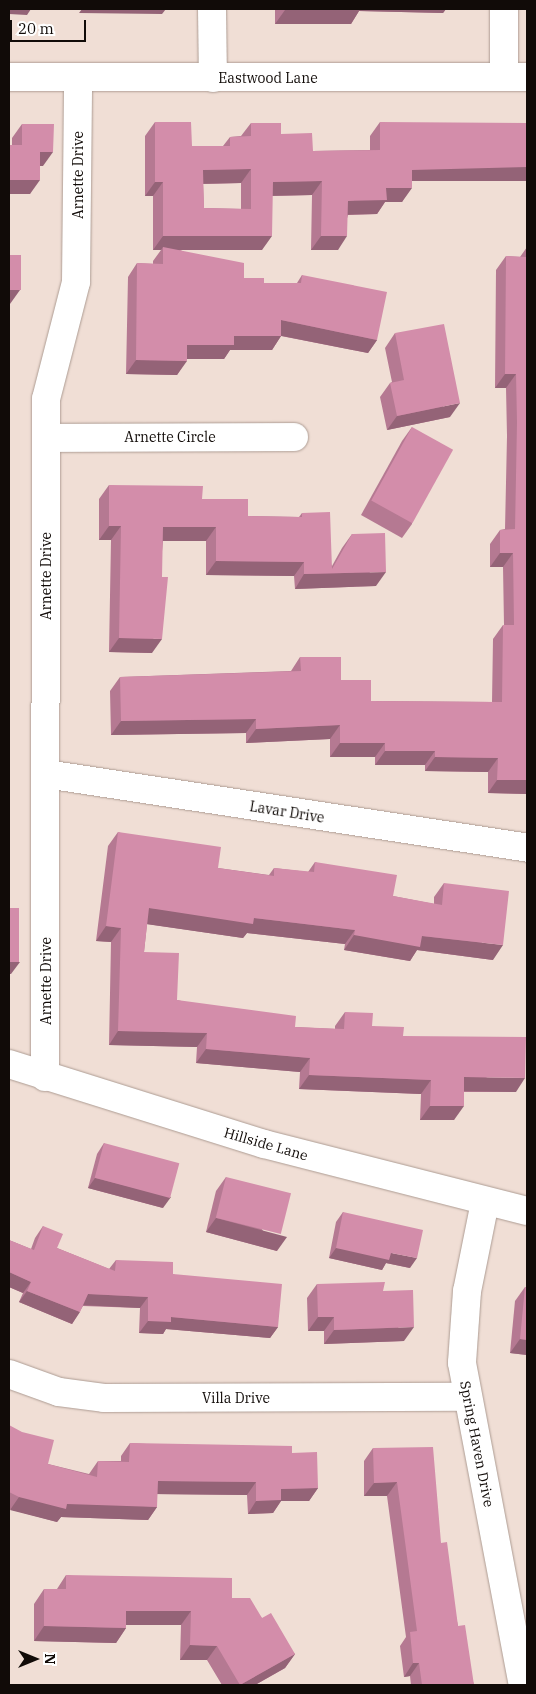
<!DOCTYPE html>
<style>
body{margin:0}
#map{position:relative;width:536px;height:1694px;overflow:hidden;background:#f0ded5;font-family:"IBM Plex Serif",serif}
div>[style]{position:absolute}
[style*='--x']{left:calc(var(--x)*1px);top:calc(var(--y)*1px);width:calc(var(--w)*1px);rotate:calc(var(--a)*1deg)}
.roads{filter:drop-shadow(0 0 1px #ad9c93) drop-shadow(0 0 1px #ad9c93)}
.minor>*{height:28px;margin:-14px;padding:0 14px;transform-origin:14px;border-radius:14px;background:#fff}
.wall>*{inset:0;background:#b57992}
.shaded-wall>*{inset:0;background:#946377;transform-origin:0 0}
.building>*{inset:0;background:#d38daa;transform-origin:0 0}
span{translate:-50% -50%;white-space:nowrap;text-align:center;line-height:1.15;-webkit-text-stroke:5px #fff;paint-order:stroke}
.street-label{font-size:14px;color:#110b08}
.frame{position:absolute;inset:0;border:10px solid #110b08;pointer-events:none}
.north{position:absolute;left:10px;top:1634px;width:50px;height:50px;-webkit-text-stroke:4px #fff;paint-order:stroke;rotate:90deg;font-size:14px;font-weight:700;line-height:20px;text-align:center;color:#110b08}
.north::after{content:'';display:block;margin:auto;width:18px;height:22px;background:#110b08;clip-path:polygon(50% 0,100% 100%,50% 72%,0 100%)}
.scale{position:absolute;left:10px;top:20px;width:76px;height:22px;box-sizing:border-box;border:2px solid #110b08;border-top:0;padding-left:6px;font-size:15px;line-height:18px;white-space:nowrap;color:#110b08;-webkit-text-stroke:4px #fff;paint-order:stroke}
</style>
<div id="map">
<div class="roads">
<div class="minor">
<div style="--x:212;--y:9;--w:69;--a:89.2"></div>
<div style="--x:9;--y:77;--w:518;--a:0"></div>
<div style="--x:504;--y:77;--w:68;--a:-90"></div>
<div style="--x:46;--y:438;--w:248;--a:-0.2"></div>
<div style="--x:46;--y:774;--w:487;--a:8.7"></div>
<div style="--x:9;--y:1064;--w:267;--a:17.4"></div>
<div style="--x:264;--y:1144;--w:271;--a:14.3"></div>
<div style="--x:45;--y:1077;--w:678;--a:-89.92"></div>
<div style="--x:46;--y:399;--w:121;--a:-75.6"></div>
<div style="--x:76;--y:282;--w:203;--a:-89.4"></div>
<div style="--x:485;--y:1202;--w:91;--a:101.4"></div>
<div style="--x:467;--y:1291;--w:72;--a:94"></div>
<div style="--x:462;--y:1363;--w:328;--a:79.3"></div>
<div style="--x:9;--y:1374;--w:53;--a:19.8"></div>
<div style="--x:59;--y:1392;--w:45;--a:7.6"></div>
<div style="--x:104;--y:1398;--w:363;--a:-0.2"></div>
</div>
</div>
<div class="wall">
<div style="clip-path:polygon(275px 9px,446px 9px,443px 13px,359px 11px,351px 24px,275px 24px)"></div>
<div style="clip-path:polygon(evenodd,155px 122px,192px 146px,223px 146px,230px 137px,241px 136px,251px 123px,281px 134px,313px 151px,370px 150px,370px 136px,380px 122px,412px 184px,402px 202px,385px 202px,377px 214px,348px 215px,338px 250px,311px 250px,312px 195px,272px 196px,262px 250px,180px 250px,244px 278px,264px 283px,297px 283px,302px 275px,377px 340px,368px 353px,281px 336px,272px 350px,230px 350px,224px 359px,187px 359px,177px 375px,126px 374px,128px 277px,137px 263px,153px 264px,153px 261px,161px 250px,153px 250px,153px 196px,145px 196px,145px 136px,155px 122px,241px 183px,241px 209px,204px 208px,203px 184px,241px 183px)"></div>
<div style="clip-path:polygon(22px 124px,43px 166px,40px 166px,30px 194px,9px 194px,9px 145px,12px 145px,12px 138px)"></div>
<div style="clip-path:polygon(527px 198px,527px 794px,488px 793px,488px 772px,425px 771px,425px 765px,375px 765px,375px 757px,330px 757px,330px 739px,246px 743px,246px 733px,111px 735px,110px 691px,120px 677px,291px 671px,300px 657px,341px 680px,371px 701px,492px 702px,493px 639px,503px 625px,504px 625px,503px 567px,490px 567px,490px 544px,500px 530px,505px 529px,507px 436px,506px 388px,495px 388px,496px 270px,506px 256px,520px 257px,527px 247px)"></div>
<div style="clip-path:polygon(395px 333px,450px 417px,387px 430px,380px 397px,390px 383px,392px 382px,385px 348px)"></div>
<div style="clip-path:polygon(412px 427px,412px 524px,402px 538px,361px 515px,402px 441px)"></div>
<div style="clip-path:polygon(109px 485px,202px 499px,248px 516px,299px 517px,302px 513px,332px 566px,342px 548px,352px 534px,376px 586px,295px 589px,294px 576px,206px 575px,206px 541px,163px 541px,152px 653px,109px 652px,111px 540px,99px 540px,99px 499px)"></div>
<div style="clip-path:polygon(118px 832px,218px 868px,269px 875px,274px 868px,308px 872px,315px 862px,393px 896px,434px 904px,434px 897px,444px 883px,493px 960px,417px 950px,410px 961px,344px 950px,345px 944px,247px 933px,243px 938px,147px 924px,144px 952px,177px 1000px,295px 1027px,335px 1029px,335px 1026px,345px 1012px,372px 1026px,403px 1036px,516px 1092px,464px 1092px,454px 1120px,420px 1120px,421px 1094px,299px 1089px,300px 1072px,196px 1063px,197px 1047px,109px 1045px,111px 942px,96px 941px,108px 846px)"></div>
<div style="clip-path:polygon(104px 1143px,163px 1208px,88px 1188px,97px 1154px)"></div>
<div style="clip-path:polygon(226px 1177px,277px 1251px,206px 1232px,216px 1191px)"></div>
<div style="clip-path:polygon(343px 1212px,410px 1268px,386px 1263px,382px 1270px,329px 1258px,336px 1222px)"></div>
<div style="clip-path:polygon(43px 1226px,57px 1248px,109px 1269px,116px 1260px,173px 1274px,278px 1327px,270px 1338px,166px 1329px,163px 1334px,139px 1333px,140px 1308px,83px 1306px,72px 1324px,19px 1302px,23px 1293px,9px 1287px,9px 1240px,31px 1249px,35px 1238px)"></div>
<div style="clip-path:polygon(317px 1284px,383px 1291px,404px 1341px,324px 1344px,324px 1331px,308px 1331px,307px 1298px)"></div>
<div style="clip-path:polygon(525px 1287px,527px 1287px,527px 1355px,510px 1353px,515px 1301px)"></div>
<div style="clip-path:polygon(9px 1425px,48px 1464px,89px 1474px,98px 1461px,121px 1461px,121px 1456px,130px 1443px,292px 1453px,318px 1488px,309px 1501px,281px 1501px,273px 1513px,248px 1514px,247px 1495px,157px 1494px,157px 1507px,148px 1520px,61px 1517px,57px 1522px,9px 1509px)"></div>
<div style="clip-path:polygon(373px 1448px,441px 1543px,458px 1626px,474px 1685px,411px 1685px,410px 1676px,404px 1677px,400px 1646px,406px 1637px,387px 1496px,364px 1496px,364px 1461px)"></div>
<div style="clip-path:polygon(66px 1575px,232px 1598px,262px 1618px,295px 1654px,285px 1668px,255px 1685px,222px 1685px,207px 1660px,180px 1660px,181px 1625px,126px 1625px,126px 1628px,116px 1643px,34px 1641px,34px 1604px,44px 1589px,57px 1589px)"></div>
</div>
<div class="shaded-wall">
<div style="clip-path:polygon(9px 9px,31px 9px,27px 15px,9px 14px)"></div>
<div style="clip-path:polygon(82px 9px,166px 9px,162px 14px,79px 13px)"></div>
<div style="clip-path:polygon(352px 9px,446px 9px,443px 13px,359px 11px,351px 24px,275px 24px,285px 10px)"></div>
<div style="clip-path:polygon(40px 152px,53px 152px,43px 166px,30px 166px)"></div>
<div style="left:527px;top:167px;width:14px;height:115px;rotate:90deg"></div>
<div style="clip-path:polygon(251px 169px,241px 183px,193px 184px,203px 170px)"></div>
<div style="clip-path:polygon(9px 180px,40px 180px,30px 194px,9px 194px)"></div>
<div style="clip-path:polygon(322px 181px,312px 195px,263px 196px,273px 182px)"></div>
<div style="clip-path:polygon(155px 182px,163px 182px,153px 196px,145px 196px)"></div>
<div style="clip-path:polygon(386px 188px,412px 188px,402px 202px,385px 202px,377px 214px,338px 215px,348px 201px)"></div>
<div style="clip-path:polygon(163px 236px,272px 236px,262px 250px,163px 250px,163px 247px,161px 250px,153px 250px)"></div>
<div style="clip-path:polygon(321px 236px,347px 236px,338px 250px,311px 250px)"></div>
<div style="clip-path:polygon(9px 290px,20px 290px,10px 304px,9px 304px)"></div>
<div style="clip-path:polygon(281px 320px,377px 340px,368px 353px,272px 334px)"></div>
<div style="clip-path:polygon(234px 336px,281px 336px,272px 350px,230px 350px,224px 359px,178px 359px,187px 345px)"></div>
<div style="clip-path:polygon(136px 360px,187px 361px,177px 375px,126px 374px)"></div>
<div style="clip-path:polygon(505px 374px,516px 374px,506px 388px,495px 388px)"></div>
<div style="clip-path:polygon(460px 403px,450px 417px,387px 430px,397px 416px)"></div>
<div style="clip-path:polygon(109px 526px,121px 526px,111px 540px,99px 540px)"></div>
<div style="clip-path:polygon(163px 527px,216px 527px,206px 541px,153px 541px)"></div>
<div style="clip-path:polygon(500px 553px,513px 553px,503px 567px,490px 567px)"></div>
<div style="clip-path:polygon(216px 561px,304px 562px,294px 576px,206px 575px)"></div>
<div style="clip-path:polygon(386px 572px,376px 586px,295px 589px,304px 574px)"></div>
<div style="clip-path:polygon(119px 638px,162px 639px,152px 653px,109px 652px)"></div>
<div style="clip-path:polygon(256px 719px,246px 733px,111px 735px,121px 721px)"></div>
<div style="clip-path:polygon(340px 725px,330px 739px,246px 743px,256px 729px)"></div>
<div style="clip-path:polygon(340px 743px,385px 743px,375px 757px,330px 757px)"></div>
<div style="clip-path:polygon(385px 751px,435px 751px,425px 765px,375px 765px)"></div>
<div style="clip-path:polygon(435px 757px,498px 758px,488px 772px,425px 771px)"></div>
<div style="clip-path:polygon(497px 780px,527px 780px,527px 794px,488px 793px)"></div>
<div style="clip-path:polygon(149px 908px,254px 918px,355px 930px,345px 944px,247px 933px,243px 938px,139px 923px)"></div>
<div style="clip-path:polygon(106px 926px,121px 928px,111px 942px,96px 941px)"></div>
<div style="clip-path:polygon(354px 935px,422px 936px,503px 945px,493px 960px,417px 950px,410px 961px,344px 950px)"></div>
<div style="clip-path:polygon(9px 962px,20px 962px,11px 974px,9px 974px)"></div>
<div style="clip-path:polygon(118px 1031px,207px 1033px,197px 1047px,109px 1045px)"></div>
<div style="clip-path:polygon(206px 1049px,310px 1058px,300px 1072px,196px 1063px)"></div>
<div style="clip-path:polygon(309px 1075px,431px 1080px,421px 1094px,299px 1089px)"></div>
<div style="clip-path:polygon(464px 1077px,525px 1078px,516px 1092px,454px 1091px)"></div>
<div style="clip-path:polygon(430px 1106px,464px 1106px,454px 1120px,420px 1120px)"></div>
<div style="clip-path:polygon(95px 1178px,171px 1197px,163px 1208px,88px 1188px)"></div>
<div style="clip-path:polygon(216px 1218px,287px 1237px,277px 1251px,206px 1232px)"></div>
<div style="clip-path:polygon(336px 1248px,391px 1253px,417px 1258px,410px 1268px,386px 1263px,382px 1270px,329px 1258px)"></div>
<div style="clip-path:polygon(9px 1272px,31px 1282px,23px 1293px,9px 1287px)"></div>
<div style="clip-path:polygon(27px 1291px,80px 1312px,72px 1324px,19px 1302px)"></div>
<div style="clip-path:polygon(88px 1294px,148px 1297px,140px 1308px,80px 1305px)"></div>
<div style="clip-path:polygon(171px 1317px,278px 1327px,270px 1338px,166px 1329px,163px 1334px,139px 1333px,148px 1321px)"></div>
<div style="clip-path:polygon(318px 1317px,334px 1317px,324px 1331px,308px 1331px)"></div>
<div style="clip-path:polygon(414px 1327px,404px 1341px,324px 1344px,334px 1330px)"></div>
<div style="clip-path:polygon(520px 1339px,527px 1340px,527px 1355px,510px 1353px)"></div>
<div style="clip-path:polygon(158px 1481px,256px 1482px,247px 1495px,149px 1494px)"></div>
<div style="clip-path:polygon(397px 1482px,387px 1496px,364px 1496px,374px 1483px)"></div>
<div style="clip-path:polygon(318px 1488px,309px 1501px,281px 1501px,273px 1513px,248px 1514px,256px 1501px,281px 1489px)"></div>
<div style="clip-path:polygon(19px 1497px,157px 1507px,148px 1520px,61px 1517px,57px 1522px,10px 1510px)"></div>
<div style="clip-path:polygon(126px 1611px,191px 1611px,181px 1625px,116px 1625px)"></div>
<div style="clip-path:polygon(44px 1626px,126px 1628px,116px 1643px,34px 1641px)"></div>
<div style="clip-path:polygon(190px 1645px,217px 1646px,207px 1660px,180px 1660px)"></div>
<div style="clip-path:polygon(295px 1654px,285px 1668px,255px 1685px,240px 1685px)"></div>
<div style="clip-path:polygon(413px 1663px,419px 1663px,410px 1676px,404px 1677px)"></div>
</div>
<div class="building">
<div style="clip-path:polygon(285px 9px,361px 9px,285px 10px)"></div>
<div style="clip-path:polygon(evenodd,155px 122px,191px 122px,192px 146px,230px 146px,230px 137px,251px 136px,251px 123px,281px 123px,281px 134px,312px 133px,313px 151px,380px 150px,380px 122px,527px 123px,527px 167px,412px 170px,412px 188px,386px 188px,387px 200px,348px 201px,347px 236px,321px 236px,322px 181px,273px 182px,272px 236px,163px 236px,163px 182px,155px 182px,155px 122px,251px 169px,251px 209px,204px 208px,203px 170px,251px 169px)"></div>
<div style="clip-path:polygon(22px 124px,54px 124px,53px 152px,40px 152px,40px 180px,9px 180px,9px 145px,22px 145px)"></div>
<div style="clip-path:polygon(163px 247px,244px 263px,244px 278px,264px 278px,264px 283px,301px 283px,302px 275px,387px 292px,377px 340px,281px 320px,281px 336px,234px 336px,234px 345px,187px 345px,187px 361px,136px 360px,137px 263px,163px 264px)"></div>
<div style="left:9px;top:255px;width:12px;height:35px"></div>
<div style="clip-path:polygon(506px 256px,527px 257px,527px 780px,497px 780px,498px 758px,435px 757px,435px 751px,385px 751px,385px 743px,340px 743px,340px 725px,256px 729px,256px 719px,121px 721px,120px 677px,301px 671px,300px 657px,341px 657px,341px 680px,371px 680px,371px 701px,502px 702px,503px 625px,514px 625px,513px 553px,500px 553px,500px 530px,515px 529px,517px 422px,516px 374px,505px 374px)"></div>
<div style="clip-path:polygon(444px 324px,460px 403px,397px 416px,390px 383px,404px 380px,395px 333px)"></div>
<div style="left:412px;top:427px;width:47px;height:84px;rotate:29deg"></div>
<div style="clip-path:polygon(109px 485px,203px 486px,202px 499px,248px 499px,248px 516px,302px 517px,302px 513px,330px 512px,332px 569px,352px 534px,385px 533px,386px 572px,304px 574px,304px 562px,216px 561px,216px 527px,163px 527px,162px 577px,168px 577px,162px 639px,119px 638px,121px 526px,109px 526px)"></div>
<div style="clip-path:polygon(118px 832px,221px 847px,218px 868px,274px 876px,274px 868px,314px 872px,315px 862px,397px 875px,393px 896px,442px 905px,444px 883px,509px 891px,503px 945px,422px 936px,420px 947px,354px 935px,355px 930px,254px 918px,253px 924px,149px 908px,144px 952px,179px 953px,177px 1000px,296px 1016px,295px 1027px,344px 1029px,345px 1012px,373px 1013px,372px 1026px,404px 1027px,403px 1036px,526px 1037px,525px 1078px,464px 1077px,464px 1106px,430px 1106px,431px 1080px,309px 1075px,310px 1058px,206px 1049px,207px 1033px,118px 1031px,121px 928px,106px 926px)"></div>
<div style="left:9px;top:908px;width:10px;height:54px"></div>
<div style="left:104px;top:1143px;width:78px;height:36px;rotate:15deg"></div>
<div style="left:226px;top:1177px;width:67px;height:42px;rotate:14deg"></div>
<div style="clip-path:polygon(343px 1212px,423px 1230px,417px 1258px,391px 1253px,389px 1260px,336px 1248px)"></div>
<div style="clip-path:polygon(43px 1226px,63px 1234px,57px 1248px,115px 1271px,116px 1260px,173px 1262px,173px 1274px,282px 1284px,278px 1327px,171px 1317px,171px 1322px,148px 1321px,148px 1297px,88px 1294px,80px 1312px,27px 1291px,31px 1282px,9px 1272px,9px 1240px,34px 1250px)"></div>
<div style="clip-path:polygon(385px 1282px,383px 1291px,413px 1290px,414px 1327px,334px 1330px,334px 1317px,318px 1317px,317px 1284px)"></div>
<div style="clip-path:polygon(525px 1287px,527px 1287px,527px 1340px,520px 1339px)"></div>
<div style="clip-path:polygon(9px 1425px,22px 1432px,54px 1440px,48px 1464px,97px 1477px,98px 1461px,129px 1462px,130px 1443px,292px 1446px,292px 1453px,317px 1452px,318px 1488px,281px 1489px,281px 1500px,256px 1501px,256px 1482px,158px 1481px,157px 1507px,67px 1504px,66px 1509px,19px 1497px,9px 1492px)"></div>
<div style="clip-path:polygon(433px 1447px,441px 1543px,447px 1542px,458px 1626px,465px 1625px,474px 1685px,422px 1685px,419px 1663px,413px 1663px,410px 1632px,417px 1631px,397px 1482px,374px 1483px,373px 1448px)"></div>
<div style="clip-path:polygon(66px 1575px,232px 1578px,232px 1598px,250px 1598px,262px 1618px,271px 1613px,295px 1654px,240px 1685px,217px 1646px,190px 1645px,191px 1611px,126px 1611px,126px 1628px,44px 1626px,44px 1589px,66px 1589px)"></div>
</div>
<div class="street-label">
<span style="left:268px;top:78px">Eastwood Lane</span>
<span style="left:78px;top:175px;rotate:-90deg">Arnette Drive</span>
<span style="left:170px;top:437px">Arnette Circle</span>
<span style="left:46px;top:576px;rotate:-90deg">Arnette Drive</span>
<span style="left:287px;top:812px;rotate:9deg">Lavar Drive</span>
<span style="left:46px;top:981px;rotate:-90deg">Arnette Drive</span>
<span style="left:266px;top:1144px;rotate:16deg">Hillside Lane</span>
<span style="left:236px;top:1398px">Villa Drive</span>
<span style="left:477px;top:1444px;rotate:79deg">Spring Haven Drive</span>
</div>
<div class="frame"></div>
<div class="north">N</div>
<div class="scale">20 m</div>
</div>
